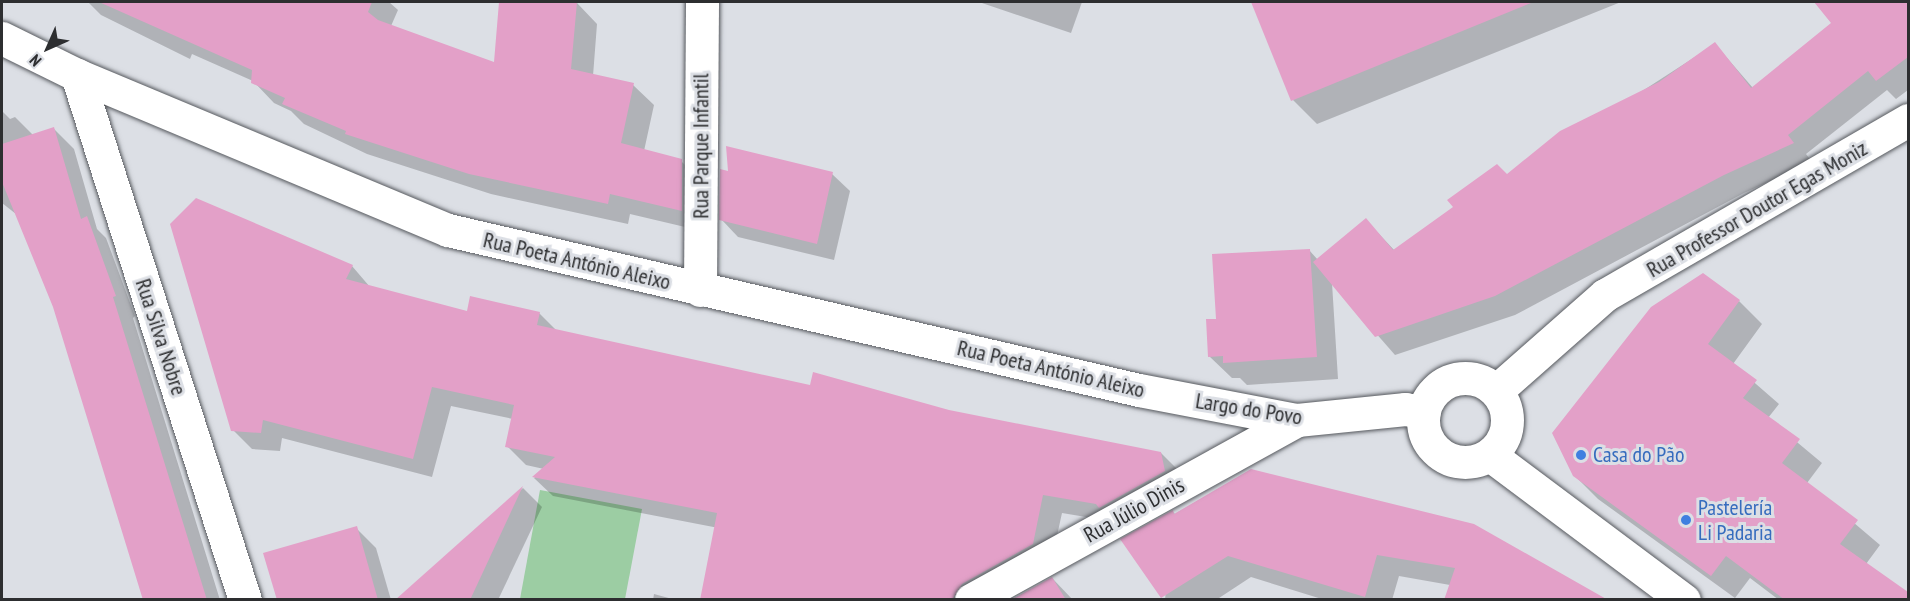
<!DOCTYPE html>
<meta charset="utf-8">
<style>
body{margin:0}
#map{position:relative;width:1910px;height:601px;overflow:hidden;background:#dcdfe5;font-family:"PT Sans Narrow",sans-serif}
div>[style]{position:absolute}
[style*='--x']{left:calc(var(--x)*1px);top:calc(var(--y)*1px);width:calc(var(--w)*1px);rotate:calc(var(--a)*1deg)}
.green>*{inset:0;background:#9ccda3}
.shadow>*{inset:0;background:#0003}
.building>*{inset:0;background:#e3a0c8}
.roads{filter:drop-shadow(0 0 2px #56595e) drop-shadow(0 0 2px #56595e)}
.minor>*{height:33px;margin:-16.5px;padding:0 16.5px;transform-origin:16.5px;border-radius:16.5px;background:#fff}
.minor>.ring{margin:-16.5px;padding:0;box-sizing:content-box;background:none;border:33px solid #fff;border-radius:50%}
.dots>*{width:16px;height:16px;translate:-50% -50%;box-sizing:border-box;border:3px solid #dcdfe5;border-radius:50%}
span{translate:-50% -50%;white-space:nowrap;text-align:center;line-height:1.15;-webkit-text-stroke:6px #dcdfe5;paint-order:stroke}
.street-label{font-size:22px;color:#2d2e30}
.shop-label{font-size:22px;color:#366cbe}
.left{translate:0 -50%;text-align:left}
.frame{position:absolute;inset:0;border:3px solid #2d2e30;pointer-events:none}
.north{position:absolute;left:18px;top:18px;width:60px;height:60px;-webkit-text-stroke:4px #dcdfe5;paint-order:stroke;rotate:225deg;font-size:16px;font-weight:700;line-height:24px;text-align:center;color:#2d2e30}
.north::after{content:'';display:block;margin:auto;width:21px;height:27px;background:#2d2e30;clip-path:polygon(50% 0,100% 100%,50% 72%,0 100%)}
</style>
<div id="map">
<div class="green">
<div style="clip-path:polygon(540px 490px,642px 509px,625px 599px,520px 599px)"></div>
</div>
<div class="shadow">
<div style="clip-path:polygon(88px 2px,389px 2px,398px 10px,391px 26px,495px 64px,501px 2px,577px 3px,597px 24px,593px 76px,633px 85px,654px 105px,644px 151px,681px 161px,702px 182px,702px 231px,630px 214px,628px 224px,491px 194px,367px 154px,304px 124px,291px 111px,274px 103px,253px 81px,192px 54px,190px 59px,101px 15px)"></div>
<div style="clip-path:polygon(979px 2px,1082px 2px,1071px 33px)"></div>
<div style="clip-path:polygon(1252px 2px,1621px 2px,1317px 124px,1293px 100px)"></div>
<div style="clip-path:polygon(1820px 2px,1908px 2px,1908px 90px,1896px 99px,1887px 90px,1806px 154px,1812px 162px,1744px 193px,1515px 315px,1395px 355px,1332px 283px,1338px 379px,1247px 385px,1240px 378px,1232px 378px,1209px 356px,1217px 320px,1309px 250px,1318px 260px,1366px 220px,1395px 251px,1715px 44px,1753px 88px,1833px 24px,1817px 4px)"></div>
<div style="clip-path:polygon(2px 111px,10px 119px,15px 117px,33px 135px,54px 129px,74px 149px,97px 229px,106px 238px,135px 316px,133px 318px,220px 600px,145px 600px,54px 307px,16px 214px,2px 203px)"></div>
<div style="clip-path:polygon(832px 174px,850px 191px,834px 260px,738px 237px,721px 219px)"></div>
<div style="clip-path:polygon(352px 266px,370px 287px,468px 312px,539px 313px,557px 331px,811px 386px,1161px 453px,1180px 472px,1116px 522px,1062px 513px,1051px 563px,986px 600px,763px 600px,729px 530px,553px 496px,534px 478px,544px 469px,526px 465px,507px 446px,513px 419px,451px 406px,432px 477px,282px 438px,280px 451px,252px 449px,233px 430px)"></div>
<div style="clip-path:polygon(1739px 301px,1762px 324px,1733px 364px,1779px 404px,1768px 418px,1822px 463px,1807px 483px,1880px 545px,1866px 564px,1908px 594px,1908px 600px,1779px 600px,1750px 578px,1735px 598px,1598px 499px,1574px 475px)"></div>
<div style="clip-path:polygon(1251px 471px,1605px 600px,1450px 585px,1399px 576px,1392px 600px,1325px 600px,1251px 577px,1216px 600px,1165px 600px,1173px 512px,1176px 515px)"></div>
<div style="clip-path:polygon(523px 488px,542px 507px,498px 600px,397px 600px)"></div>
<div style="clip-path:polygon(356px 528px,376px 548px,391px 600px,278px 600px)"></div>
<div style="clip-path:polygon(1052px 578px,1073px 600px,1011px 600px)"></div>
<div style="clip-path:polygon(654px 594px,676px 600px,653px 600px)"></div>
</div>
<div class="building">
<div style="clip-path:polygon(99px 2px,372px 2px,368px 12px,378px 20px,494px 62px,499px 2px,577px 2px,571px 69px,634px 83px,621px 143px,682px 159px,682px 211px,610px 194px,608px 204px,469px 174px,345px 134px,346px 131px,282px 104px,285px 98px,251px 83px,252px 70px)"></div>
<div style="clip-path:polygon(1251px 2px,1531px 2px,1531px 3px,1291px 101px)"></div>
<div style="clip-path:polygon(1814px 2px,1908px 2px,1908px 57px,1876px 81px,1868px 71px,1788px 135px,1794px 143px,1724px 175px,1495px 296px,1375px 337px,1313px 262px,1366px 218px,1393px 250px,1453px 207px,1447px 200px,1497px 164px,1507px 174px,1560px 131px,1659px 82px,1715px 42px,1751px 88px,1831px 23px)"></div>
<div style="clip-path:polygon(54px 127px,81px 219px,87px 216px,116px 296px,113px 297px,207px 600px,143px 600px,53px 307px,2px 182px,2px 144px)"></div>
<div style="clip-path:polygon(726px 146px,833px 172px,817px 244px,719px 220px,720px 169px,728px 171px)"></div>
<div style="clip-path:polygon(196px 198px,353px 265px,346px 279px,467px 311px,470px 296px,540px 312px,537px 325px,810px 385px,813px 372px,949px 410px,1161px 452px,1165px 471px,1099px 508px,1096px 504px,1043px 495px,1033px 544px,962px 584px,952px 600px,700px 600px,717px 513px,532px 477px,555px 457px,505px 447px,514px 405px,432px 387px,413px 459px,263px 420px,261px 433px,231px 431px,170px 224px)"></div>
<div style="clip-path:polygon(1310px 249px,1317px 357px,1223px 363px,1223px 356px,1208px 357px,1206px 319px,1216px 319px,1212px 254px)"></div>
<div style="clip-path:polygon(1703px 273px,1740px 300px,1708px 344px,1757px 380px,1743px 398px,1800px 439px,1782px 463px,1858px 520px,1840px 544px,1908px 592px,1908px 600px,1785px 600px,1726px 556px,1711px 576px,1573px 476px,1552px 433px,1651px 307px)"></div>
<div style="clip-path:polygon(1251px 469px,1474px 524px,1608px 600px,1444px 600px,1455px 568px,1377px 555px,1365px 597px,1228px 556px,1161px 598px,1120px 539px,1173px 510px,1174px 514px)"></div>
<div style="clip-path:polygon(523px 486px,470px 600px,395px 600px)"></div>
<div style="clip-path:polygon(357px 526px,378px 600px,277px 600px,263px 553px)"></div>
<div style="clip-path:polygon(1052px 577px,1066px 600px,1011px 600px)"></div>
</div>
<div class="roads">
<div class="minor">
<div style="--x:2;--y:38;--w:84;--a:26.3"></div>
<div style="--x:77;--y:75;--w:402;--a:22.7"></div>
<div style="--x:448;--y:230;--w:709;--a:13.04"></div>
<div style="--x:1139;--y:390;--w:161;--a:10.8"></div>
<div style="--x:1297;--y:420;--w:109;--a:-5.8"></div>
<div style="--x:1405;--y:409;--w:19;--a:9"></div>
<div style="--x:77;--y:75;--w:551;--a:72.26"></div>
<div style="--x:700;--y:290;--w:288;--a:-89.6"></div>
<div class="ring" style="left:1423px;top:378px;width:51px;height:51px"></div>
<div style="--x:1496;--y:391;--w:145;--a:-41.4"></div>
<div style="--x:1605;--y:295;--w:350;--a:-30"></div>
<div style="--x:1490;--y:455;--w:242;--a:36.8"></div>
<div style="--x:971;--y:600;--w:372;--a:-28.9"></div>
</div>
</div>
<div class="dots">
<div style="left:1581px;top:455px;background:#3f7fe0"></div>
<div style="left:1686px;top:520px;background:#3f7fe0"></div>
</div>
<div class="street-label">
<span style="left:701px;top:146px;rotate:-90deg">Rua Parque Infantil</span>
<span style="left:1757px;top:209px;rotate:-30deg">Rua Professor Doutor Egas Moniz</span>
<span style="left:577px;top:261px;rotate:13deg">Rua Poeta António Aleixo</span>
<span style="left:161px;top:337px;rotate:72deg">Rua Silva Nobre</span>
<span style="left:1051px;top:369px;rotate:13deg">Rua Poeta António Aleixo</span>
<span style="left:1249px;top:409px;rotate:9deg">Largo do Povo</span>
<span style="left:1134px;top:510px;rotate:-29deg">Rua Júlio Dinis</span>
</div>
<div class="shop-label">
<span class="left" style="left:1593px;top:455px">Casa do Pão</span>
<span class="left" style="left:1698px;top:520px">Pastelería<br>Li Padaria</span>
</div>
<div class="frame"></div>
<div class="north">N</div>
</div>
